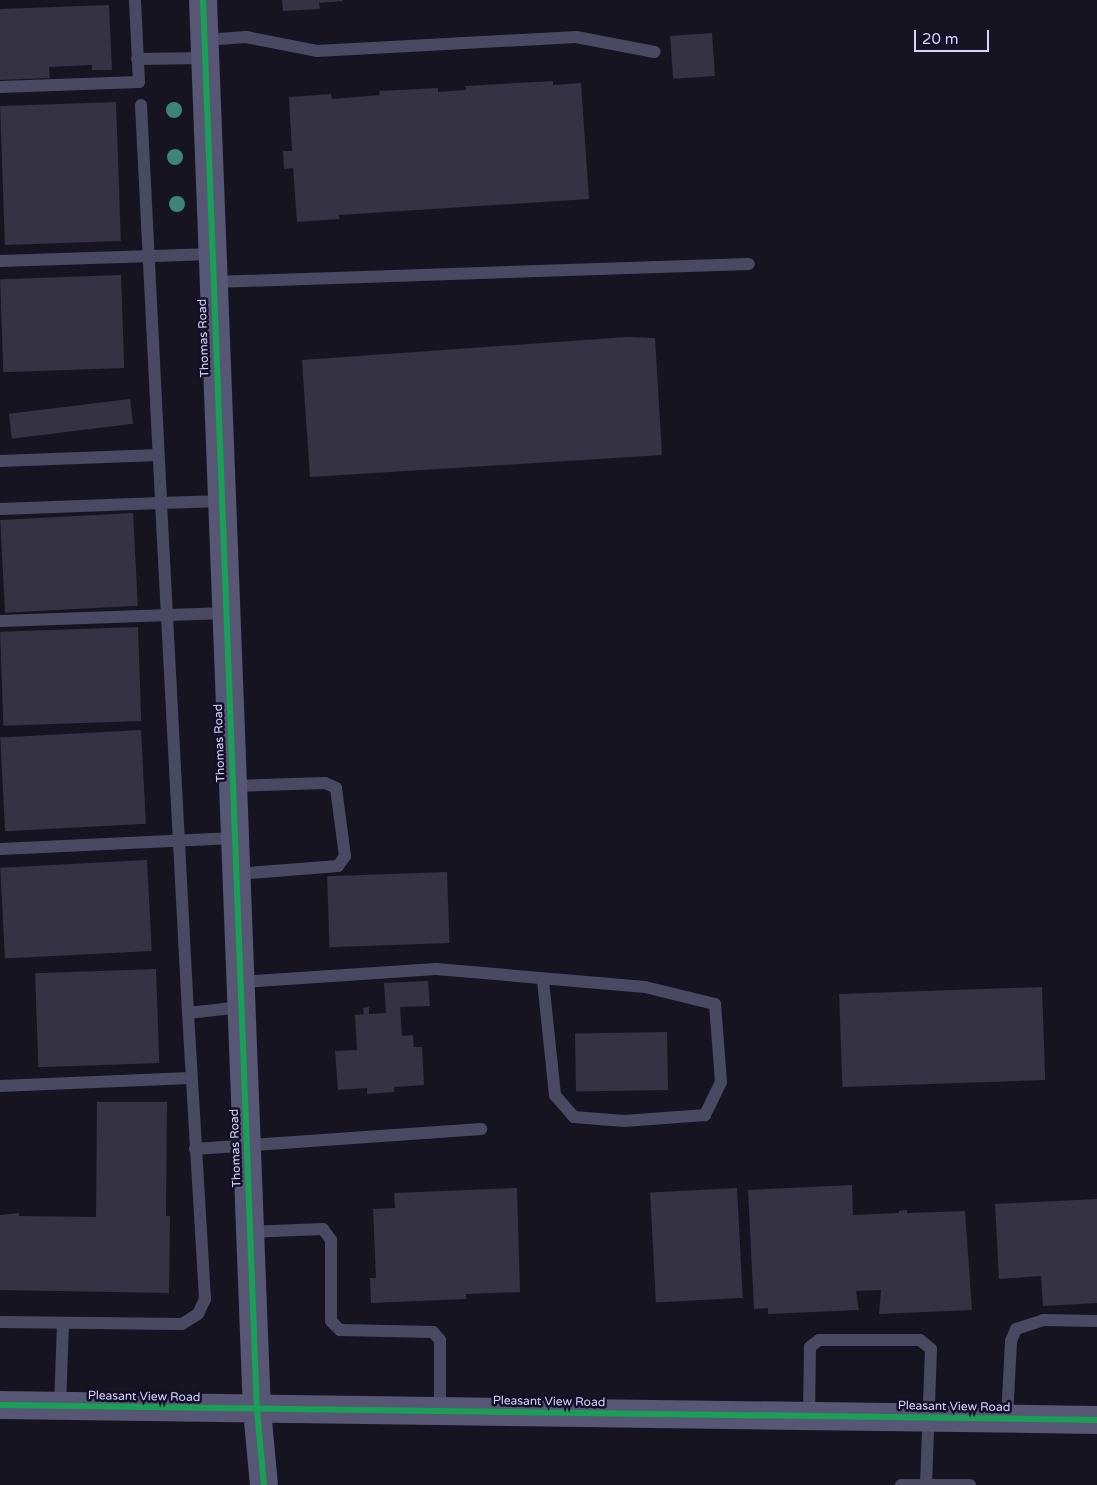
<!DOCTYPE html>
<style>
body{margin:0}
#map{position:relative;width:1097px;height:1485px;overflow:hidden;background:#161421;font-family:"Varela Round",sans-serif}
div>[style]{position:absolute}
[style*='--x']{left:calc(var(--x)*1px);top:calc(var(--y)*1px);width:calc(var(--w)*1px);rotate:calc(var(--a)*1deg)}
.building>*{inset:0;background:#343243;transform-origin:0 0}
.lane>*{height:12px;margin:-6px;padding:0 6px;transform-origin:6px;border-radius:6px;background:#4a4962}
.secondary>*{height:28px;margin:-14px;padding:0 14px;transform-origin:14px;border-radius:14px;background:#575674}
.cycleway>*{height:6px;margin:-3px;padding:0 3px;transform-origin:3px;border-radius:3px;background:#1a9f57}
.trees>*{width:16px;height:16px;margin:-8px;border-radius:50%;background:#3e8478}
span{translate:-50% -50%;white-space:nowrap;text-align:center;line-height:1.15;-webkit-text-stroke:5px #130f26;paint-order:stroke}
.street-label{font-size:12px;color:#d9d4ff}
.scale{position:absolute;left:914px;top:30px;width:75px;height:22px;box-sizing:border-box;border:2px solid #d9d4ff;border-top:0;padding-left:6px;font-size:15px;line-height:18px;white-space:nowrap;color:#d9d4ff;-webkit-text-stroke:4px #130f26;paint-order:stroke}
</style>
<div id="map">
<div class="building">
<div style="clip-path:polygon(282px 0,343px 0,343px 1px,319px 3px,320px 9px,283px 11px)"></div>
<div style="clip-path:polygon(109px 5px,112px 70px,92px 70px,92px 65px,49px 67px,50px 78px,0 80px,0 9px)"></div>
<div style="left:712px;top:33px;width:43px;height:42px;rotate:86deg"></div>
<div style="clip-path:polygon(553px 81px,553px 85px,581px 83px,589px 199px,339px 215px,339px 219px,297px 222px,293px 168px,284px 169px,283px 151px,292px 151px,289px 97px,331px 94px,332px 99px,380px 95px,379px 91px,438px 88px,438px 92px,466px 90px,465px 86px)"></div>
<div style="left:116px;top:102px;width:139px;height:116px;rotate:88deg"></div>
<div style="left:121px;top:275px;width:93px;height:121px;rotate:88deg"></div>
<div style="clip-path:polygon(627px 337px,655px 338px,662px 455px,310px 477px,302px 360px)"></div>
<div style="left:130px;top:399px;width:25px;height:122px;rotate:83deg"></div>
<div style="left:133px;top:513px;width:93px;height:133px;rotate:87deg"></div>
<div style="left:138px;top:627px;width:94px;height:138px;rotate:88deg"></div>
<div style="left:141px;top:730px;width:94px;height:141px;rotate:87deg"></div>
<div style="left:147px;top:860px;width:91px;height:147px;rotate:87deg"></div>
<div style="left:447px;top:872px;width:71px;height:120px;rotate:88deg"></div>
<div style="left:156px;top:969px;width:94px;height:121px;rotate:88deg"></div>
<div style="clip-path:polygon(428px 981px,430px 1006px,400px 1007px,402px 1036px,413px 1035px,414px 1047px,422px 1047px,424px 1085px,394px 1087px,394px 1092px,367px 1094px,367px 1088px,338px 1090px,335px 1051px,357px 1050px,355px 1015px,364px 1014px,363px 1008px,369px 1007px,369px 1014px,386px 1013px,384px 983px)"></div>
<div style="left:1042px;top:987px;width:93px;height:203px;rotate:88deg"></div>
<div style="left:667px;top:1032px;width:58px;height:92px;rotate:89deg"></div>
<div style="clip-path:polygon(97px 1102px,167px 1102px,166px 1216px,170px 1216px,169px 1293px,0 1290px,0 1215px,19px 1213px,19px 1216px,96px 1217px)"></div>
<div style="clip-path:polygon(852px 1185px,853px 1215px,899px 1213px,899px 1211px,907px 1210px,907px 1213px,965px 1211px,972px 1310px,879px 1314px,881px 1290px,856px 1291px,859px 1310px,768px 1314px,768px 1308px,754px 1309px,748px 1190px)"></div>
<div style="clip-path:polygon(517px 1188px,520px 1292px,466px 1294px,466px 1299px,371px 1303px,370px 1278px,376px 1278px,373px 1209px,395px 1208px,394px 1193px)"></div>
<div style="left:737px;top:1188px;width:110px;height:87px;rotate:87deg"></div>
<div style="clip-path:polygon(1097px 1199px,1097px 1303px,1043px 1306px,1041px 1276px,999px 1279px,995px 1204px)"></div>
</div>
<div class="lane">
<div style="--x:205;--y:40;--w:41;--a:-4.2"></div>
<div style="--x:246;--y:37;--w:72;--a:11.2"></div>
<div style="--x:317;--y:51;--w:259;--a:-3.1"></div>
<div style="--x:576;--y:37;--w:80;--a:10.8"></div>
<div style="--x:137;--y:59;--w:68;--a:-0.8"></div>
<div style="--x:0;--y:87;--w:139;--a:-2.1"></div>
<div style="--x:139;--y:82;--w:82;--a:-92.8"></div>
<div style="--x:141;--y:105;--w:399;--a:87.1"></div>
<div style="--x:161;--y:503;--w:61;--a:-1.9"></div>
<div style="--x:0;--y:261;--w:213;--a:-1.9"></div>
<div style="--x:214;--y:282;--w:535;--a:-1.93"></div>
<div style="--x:0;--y:461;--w:158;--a:-2.2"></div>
<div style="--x:0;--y:509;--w:161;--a:-2.1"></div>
<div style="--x:161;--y:503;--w:511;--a:86.97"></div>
<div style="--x:0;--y:621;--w:226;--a:-2"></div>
<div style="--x:233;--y:786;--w:92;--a:-1.9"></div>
<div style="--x:325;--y:783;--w:12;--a:24"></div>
<div style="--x:336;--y:788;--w:69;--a:82.5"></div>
<div style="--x:345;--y:856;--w:12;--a:125"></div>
<div style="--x:338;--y:866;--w:102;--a:175.5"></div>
<div style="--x:0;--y:849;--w:235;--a:-2.7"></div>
<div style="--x:241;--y:982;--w:195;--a:-3.8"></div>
<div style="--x:436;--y:969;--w:210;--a:4.9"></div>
<div style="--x:645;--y:987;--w:72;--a:13.7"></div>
<div style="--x:715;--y:1004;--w:78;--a:85.6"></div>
<div style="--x:721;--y:1082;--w:37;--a:116"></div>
<div style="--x:705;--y:1115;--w:81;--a:175.8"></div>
<div style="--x:624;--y:1121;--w:50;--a:-175.4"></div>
<div style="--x:574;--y:1117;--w:29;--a:-131"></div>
<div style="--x:555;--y:1095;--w:115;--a:-96"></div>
<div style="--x:0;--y:1086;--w:190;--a:-2.4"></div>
<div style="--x:195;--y:1149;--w:287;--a:-4"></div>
<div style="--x:250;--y:1232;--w:73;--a:-2.4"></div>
<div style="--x:323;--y:1229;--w:14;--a:54"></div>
<div style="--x:331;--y:1240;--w:81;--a:90"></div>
<div style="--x:331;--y:1321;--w:13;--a:45"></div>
<div style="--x:340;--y:1330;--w:93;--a:1.2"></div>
<div style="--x:433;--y:1332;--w:11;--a:49"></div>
<div style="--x:440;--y:1340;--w:72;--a:90"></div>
<div style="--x:0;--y:1322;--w:182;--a:0.6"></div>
<div style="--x:182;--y:1324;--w:19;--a:-32"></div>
<div style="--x:198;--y:1314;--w:17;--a:-65"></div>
<div style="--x:205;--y:1299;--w:287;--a:-93.4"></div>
<div style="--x:188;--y:1013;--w:54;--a:-6.3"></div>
<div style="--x:60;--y:1406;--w:83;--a:-87.9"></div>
<div style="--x:809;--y:1416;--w:69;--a:-89.2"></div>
<div style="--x:810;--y:1347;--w:11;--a:-38"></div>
<div style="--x:819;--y:1340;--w:101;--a:0"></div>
<div style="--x:920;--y:1340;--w:14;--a:39"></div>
<div style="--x:931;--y:1349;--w:134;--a:92.1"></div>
<div style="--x:1007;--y:1418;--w:77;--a:-87"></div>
<div style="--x:1011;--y:1341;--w:13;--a:-67"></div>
<div style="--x:1016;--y:1329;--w:28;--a:-18"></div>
<div style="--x:1043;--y:1320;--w:54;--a:1.1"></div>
<div style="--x:901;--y:1485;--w:69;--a:0"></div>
</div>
<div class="secondary">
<div style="--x:203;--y:0;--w:1411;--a:87.81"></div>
<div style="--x:257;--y:1410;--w:75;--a:84.7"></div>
<div style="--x:0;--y:1405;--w:1097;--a:0.78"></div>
</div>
<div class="cycleway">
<div style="--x:203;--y:0;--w:1411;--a:87.81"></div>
<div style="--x:257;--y:1410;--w:75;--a:84.7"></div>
<div style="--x:0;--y:1405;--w:1097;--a:0.78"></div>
</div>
<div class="trees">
<div style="left:174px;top:110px"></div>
<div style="left:175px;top:157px"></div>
<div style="left:177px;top:204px"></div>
</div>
<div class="street-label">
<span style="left:204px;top:338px;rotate:-92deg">Thomas Road</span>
<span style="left:220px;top:743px;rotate:-92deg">Thomas Road</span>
<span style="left:236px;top:1148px;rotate:-92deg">Thomas Road</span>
<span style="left:144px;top:1397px;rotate:1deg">Pleasant View Road</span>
<span style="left:549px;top:1402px;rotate:1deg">Pleasant View Road</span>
<span style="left:954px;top:1407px;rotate:1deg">Pleasant View Road</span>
</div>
<div class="scale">20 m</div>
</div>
